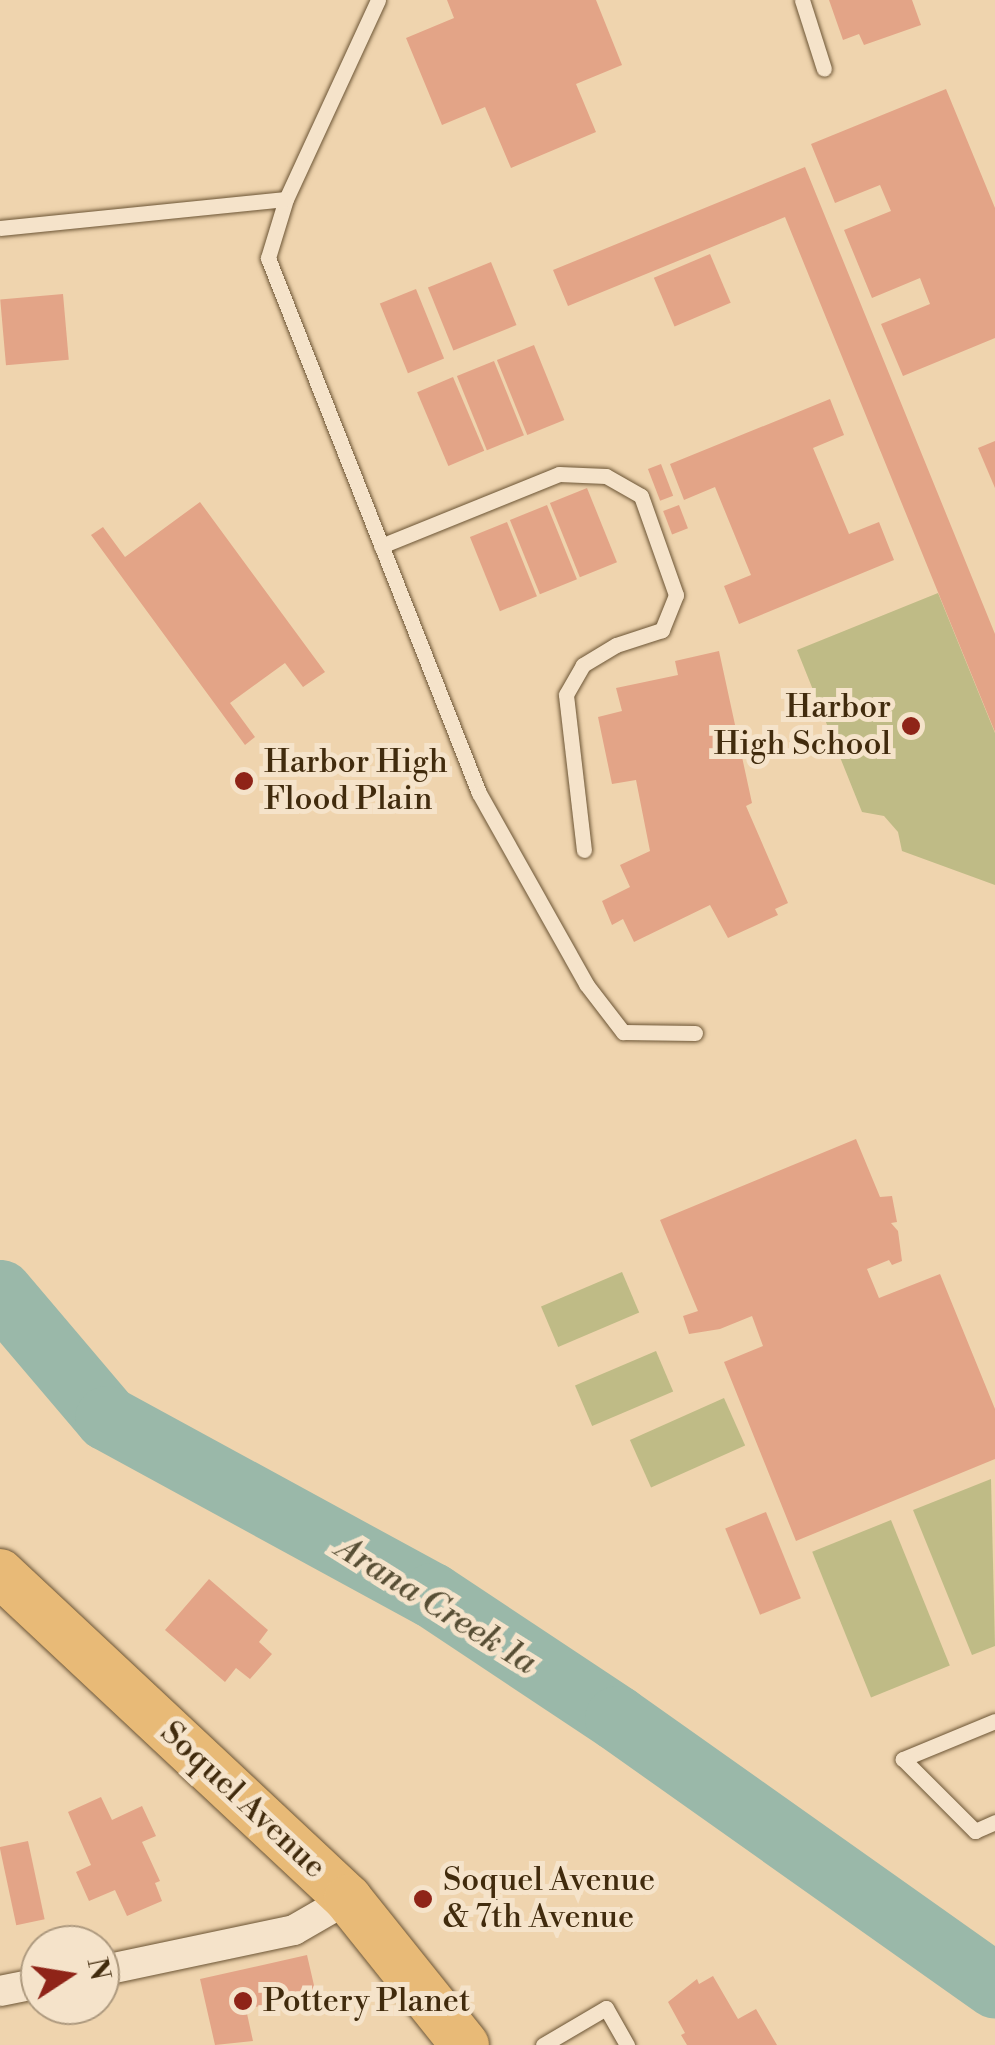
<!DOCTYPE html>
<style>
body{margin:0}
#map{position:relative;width:995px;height:2045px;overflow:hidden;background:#efd4ae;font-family:"Libre Bodoni",serif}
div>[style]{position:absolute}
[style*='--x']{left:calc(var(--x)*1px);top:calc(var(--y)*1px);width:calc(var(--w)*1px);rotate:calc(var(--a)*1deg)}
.green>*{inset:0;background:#bfbb86;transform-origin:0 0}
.river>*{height:65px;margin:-32.5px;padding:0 32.5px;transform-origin:32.5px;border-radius:32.5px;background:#9ab8a9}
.building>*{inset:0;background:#e3a487;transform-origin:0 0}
.roads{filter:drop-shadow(0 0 2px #6c5535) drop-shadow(0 0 2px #6c5535)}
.lane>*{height:15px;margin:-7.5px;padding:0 7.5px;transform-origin:7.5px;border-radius:7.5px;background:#f5e3ca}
.street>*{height:30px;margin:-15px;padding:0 15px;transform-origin:15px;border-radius:15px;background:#f5e3ca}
.primary>*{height:48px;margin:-24px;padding:0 24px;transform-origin:24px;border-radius:24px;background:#e8ba77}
.dots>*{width:28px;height:28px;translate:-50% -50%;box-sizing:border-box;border:5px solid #f5e3ca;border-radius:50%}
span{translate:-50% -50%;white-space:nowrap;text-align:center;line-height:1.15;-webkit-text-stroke:10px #f5e3ca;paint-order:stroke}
.poi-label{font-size:32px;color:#412b0d}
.right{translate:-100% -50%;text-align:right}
.left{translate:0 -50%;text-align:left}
.street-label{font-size:32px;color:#412b0d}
.water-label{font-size:35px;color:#574e34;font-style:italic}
.north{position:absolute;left:20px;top:1925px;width:100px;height:100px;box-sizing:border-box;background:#f5e3ca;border:2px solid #ad997e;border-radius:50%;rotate:78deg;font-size:28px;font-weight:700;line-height:40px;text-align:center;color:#412b0d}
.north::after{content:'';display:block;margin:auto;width:35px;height:45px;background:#8f2418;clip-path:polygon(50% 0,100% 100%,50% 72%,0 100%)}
</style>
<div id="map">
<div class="green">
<div style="clip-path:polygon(938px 593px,995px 733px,995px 885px,902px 851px,898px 832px,884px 816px,862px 812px,797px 650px)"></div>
<div style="left:622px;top:1272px;width:44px;height:88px;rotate:67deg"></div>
<div style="left:656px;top:1351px;width:44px;height:88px;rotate:67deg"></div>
<div style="left:724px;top:1398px;width:52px;height:103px;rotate:66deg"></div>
<div style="clip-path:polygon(991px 1479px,995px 1646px,972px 1655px,913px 1510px)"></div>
<div style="left:891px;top:1520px;width:157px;height:85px;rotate:68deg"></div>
</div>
<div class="river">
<div style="--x:0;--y:1292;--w:165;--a:49.7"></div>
<div style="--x:107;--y:1418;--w:370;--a:28.6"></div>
<div style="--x:432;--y:1595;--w:222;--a:33.6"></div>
<div style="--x:617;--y:1718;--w:463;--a:35.3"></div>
</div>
<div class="building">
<div style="clip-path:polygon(447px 0,596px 0,622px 65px,576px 84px,596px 132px,511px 168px,485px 107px,442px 125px,406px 38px,454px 18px)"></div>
<div style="clip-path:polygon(829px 0,912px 0,921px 25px,864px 45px,859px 34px,843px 40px)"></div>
<div style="clip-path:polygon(946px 89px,995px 208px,995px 338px,903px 376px,881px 324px,930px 304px,920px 278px,872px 298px,844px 230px,891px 211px,880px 185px,835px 203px,811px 144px)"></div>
<div style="clip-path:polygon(805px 167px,995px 634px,995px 732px,785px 217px,568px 306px,553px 270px)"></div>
<div style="left:710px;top:254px;width:53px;height:61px;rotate:67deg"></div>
<div style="left:491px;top:262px;width:68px;height:68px;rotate:68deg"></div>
<div style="left:416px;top:289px;width:75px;height:39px;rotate:68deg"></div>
<div style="left:63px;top:294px;width:66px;height:63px;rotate:85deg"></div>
<div style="left:534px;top:345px;width:81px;height:40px;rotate:68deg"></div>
<div style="left:494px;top:361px;width:80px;height:40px;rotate:68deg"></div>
<div style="left:453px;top:377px;width:80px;height:39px;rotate:67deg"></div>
<div style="clip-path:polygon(830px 399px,844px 435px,813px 448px,849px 534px,879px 522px,894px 560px,739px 624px,724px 586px,751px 575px,715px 487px,684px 500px,670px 464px)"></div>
<div style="clip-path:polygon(995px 441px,995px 488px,978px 448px)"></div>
<div style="left:661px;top:464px;width:34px;height:14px;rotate:69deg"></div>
<div style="left:587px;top:488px;width:80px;height:40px;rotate:68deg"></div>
<div style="clip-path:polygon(200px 502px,325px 672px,303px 687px,285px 663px,230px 703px,255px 737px,245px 745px,91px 535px,103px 527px,125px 557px)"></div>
<div style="left:547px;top:505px;width:80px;height:40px;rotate:68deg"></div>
<div style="left:679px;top:505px;width:25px;height:17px;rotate:69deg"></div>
<div style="left:507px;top:522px;width:80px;height:40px;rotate:68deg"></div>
<div style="clip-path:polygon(719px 651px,752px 803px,746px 806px,788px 903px,775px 909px,778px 915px,728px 938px,710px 905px,634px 942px,623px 919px,612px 925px,602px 901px,630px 887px,620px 865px,650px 851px,636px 780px,612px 784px,598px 717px,622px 711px,616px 688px,678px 675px,675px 661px)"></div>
<div style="clip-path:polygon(856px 1139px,880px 1197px,892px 1196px,897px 1222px,891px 1223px,898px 1231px,902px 1261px,892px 1265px,889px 1260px,867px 1269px,879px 1298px,940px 1274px,995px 1409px,995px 1459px,796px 1541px,724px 1362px,763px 1346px,752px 1316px,720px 1329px,689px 1334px,683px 1316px,698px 1311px,660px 1220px)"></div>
<div style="left:766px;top:1512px;width:93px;height:44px;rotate:68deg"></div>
<div style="clip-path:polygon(209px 1579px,268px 1630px,259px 1642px,272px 1654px,250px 1679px,236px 1668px,225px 1682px,165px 1630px)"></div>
<div style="clip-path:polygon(101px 1797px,112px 1820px,142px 1806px,156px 1836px,142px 1842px,160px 1881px,155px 1883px,162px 1901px,127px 1916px,115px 1890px,89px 1901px,76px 1872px,91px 1865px,68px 1812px)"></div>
<div style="left:28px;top:1841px;width:80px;height:29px;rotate:78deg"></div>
<div style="clip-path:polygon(307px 1955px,316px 1994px,246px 2009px,253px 2041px,215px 2045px,200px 1979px)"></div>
<div style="clip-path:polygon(713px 1976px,738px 2019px,756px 2009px,777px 2045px,687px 2045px,681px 2035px,685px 2033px,668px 2002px,697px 1979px,699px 1984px)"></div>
</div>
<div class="roads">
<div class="lane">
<div style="--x:378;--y:0;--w:219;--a:114.8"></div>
<div style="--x:286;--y:199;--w:62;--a:107"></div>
<div style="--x:268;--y:258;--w:575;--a:68.48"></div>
<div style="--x:479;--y:793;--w:219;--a:60.7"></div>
<div style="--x:586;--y:984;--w:61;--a:52.4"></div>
<div style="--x:623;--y:1032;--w:72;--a:0.8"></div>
<div style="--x:802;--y:0;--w:72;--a:72.3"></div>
<div style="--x:0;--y:228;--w:287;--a:-5.8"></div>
<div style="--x:381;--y:546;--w:192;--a:-22"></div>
<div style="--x:559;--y:474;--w:47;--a:2.4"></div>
<div style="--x:606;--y:476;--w:40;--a:29.7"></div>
<div style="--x:641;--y:496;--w:105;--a:70.5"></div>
<div style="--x:676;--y:595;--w:38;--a:112"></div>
<div style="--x:662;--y:630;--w:48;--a:161.9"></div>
<div style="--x:616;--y:645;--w:39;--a:149"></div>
<div style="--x:583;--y:665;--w:34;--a:120"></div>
<div style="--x:566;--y:695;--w:156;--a:83.4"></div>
<div style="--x:995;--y:1721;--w:100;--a:157.6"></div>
<div style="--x:903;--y:1759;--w:102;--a:45"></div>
<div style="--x:975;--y:1831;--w:22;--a:-24"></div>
<div style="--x:543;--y:2045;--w:73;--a:-30.4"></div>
<div style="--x:606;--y:2008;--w:43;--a:60.4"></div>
</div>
<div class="street">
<div style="--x:100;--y:1971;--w:198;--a:-11.9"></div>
<div style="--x:294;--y:1930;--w:62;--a:-29.9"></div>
<div style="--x:0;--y:1991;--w:41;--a:-11.3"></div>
</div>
<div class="primary">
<div style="--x:0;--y:1573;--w:477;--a:43.1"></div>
<div style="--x:348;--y:1899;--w:187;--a:51.3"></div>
</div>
</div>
<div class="dots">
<div style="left:911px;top:726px;background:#8f2418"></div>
<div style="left:244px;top:781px;background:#8f2418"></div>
<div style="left:423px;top:1899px;background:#8f2418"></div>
<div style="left:243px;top:2001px;background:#8f2418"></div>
</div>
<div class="poi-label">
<span class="right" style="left:891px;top:726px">Harbor<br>High School</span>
<span class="left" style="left:264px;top:781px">Harbor High<br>Flood Plain</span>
<span class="left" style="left:443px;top:1899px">Soquel Avenue<br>&amp; 7th Avenue</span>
<span class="left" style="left:263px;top:2001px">Pottery Planet</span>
</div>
<div class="street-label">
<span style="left:243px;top:1800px;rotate:43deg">Soquel Avenue</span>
</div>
<div class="water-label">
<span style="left:436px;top:1606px;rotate:32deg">Arana Creek 1a</span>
</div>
<div class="north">N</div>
</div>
